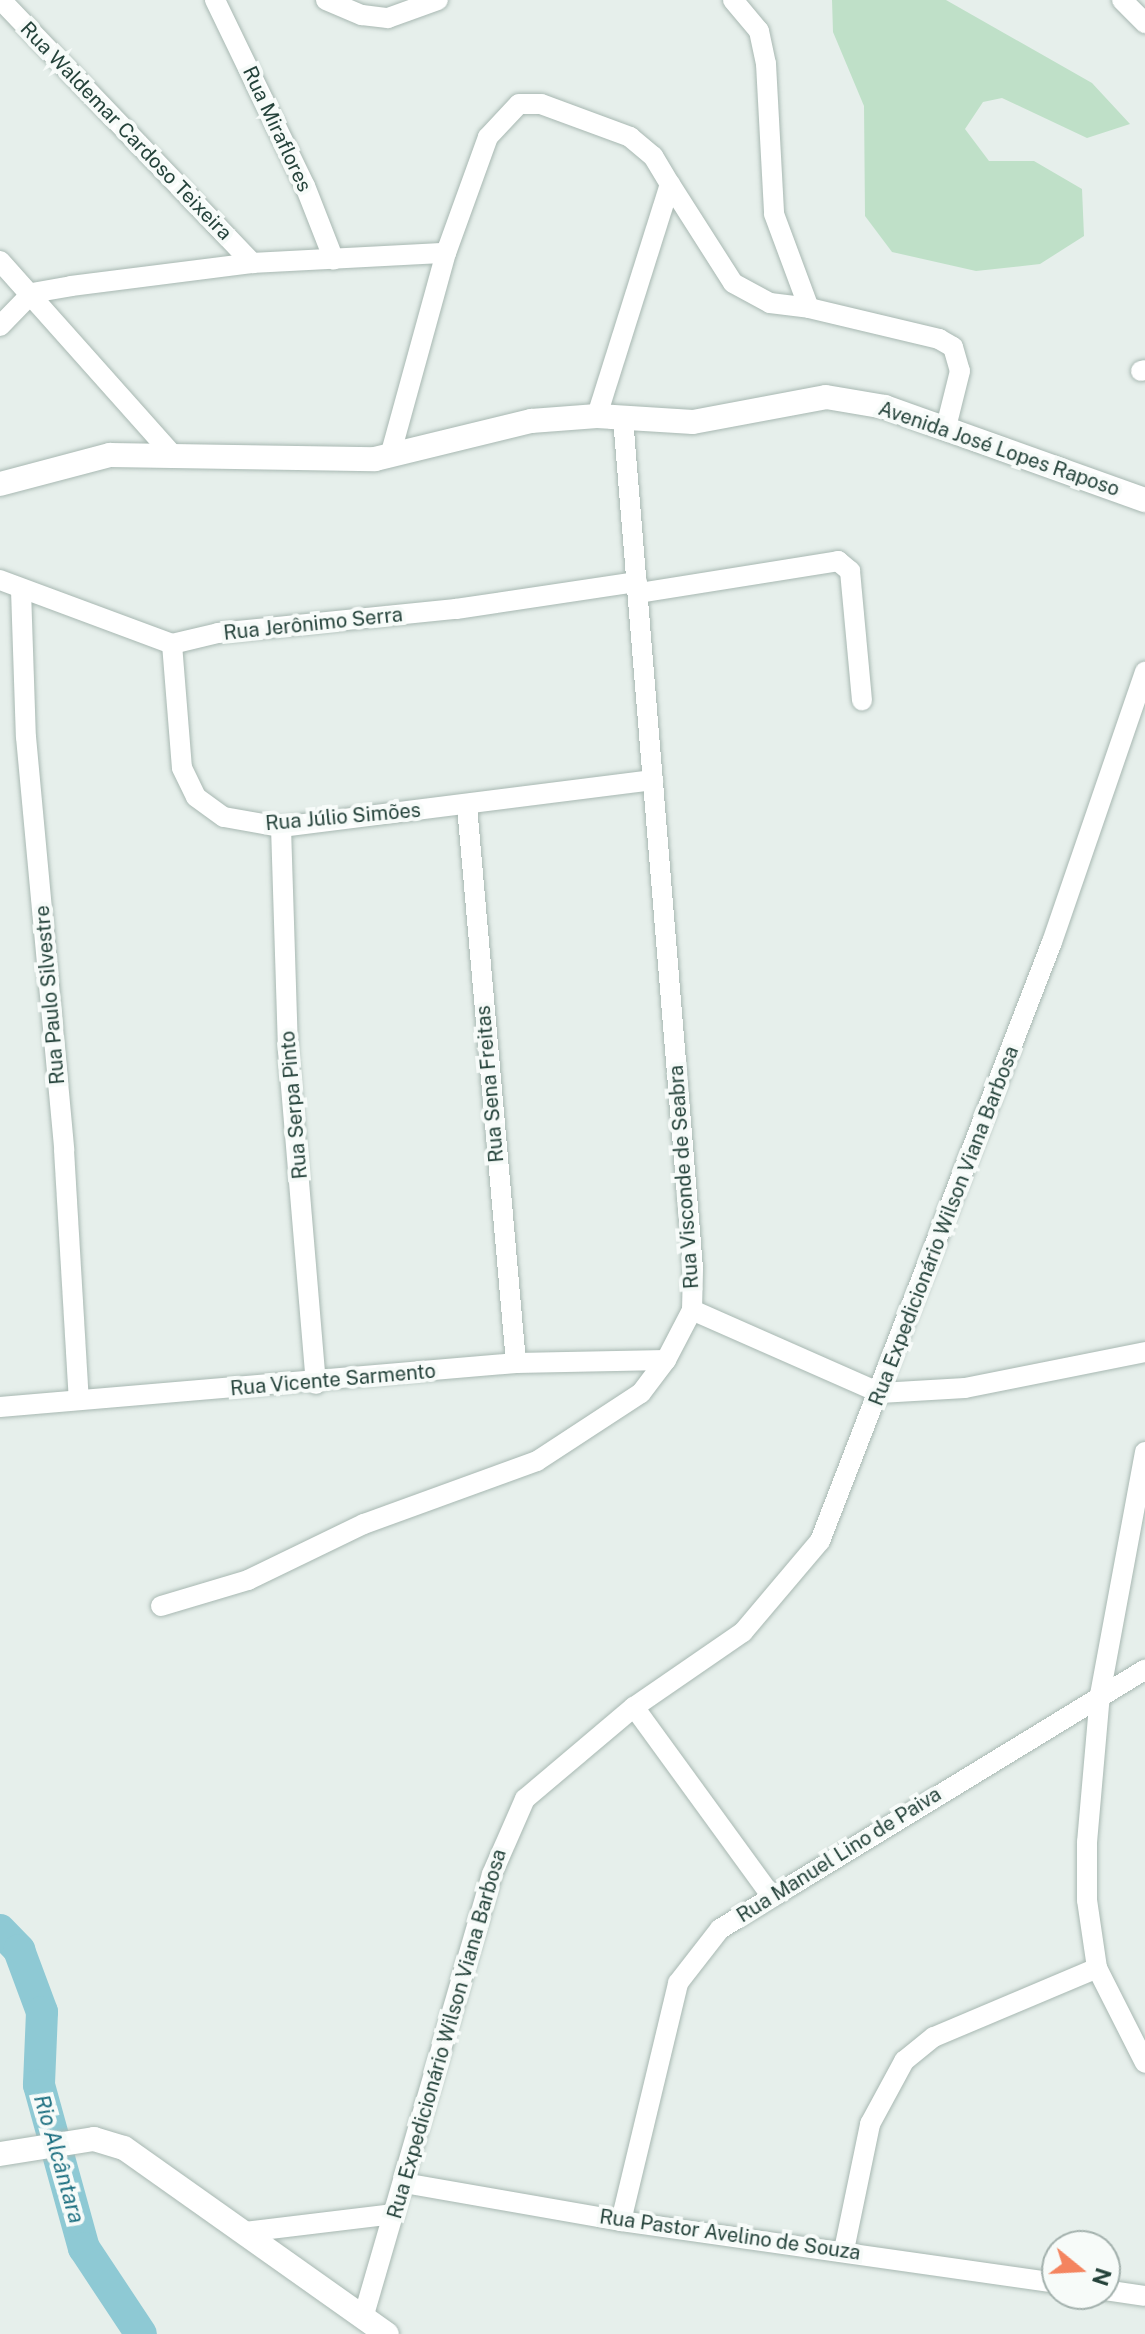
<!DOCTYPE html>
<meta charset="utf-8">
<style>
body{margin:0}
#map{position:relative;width:1145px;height:2334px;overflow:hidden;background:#e6efeb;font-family:"Public Sans",sans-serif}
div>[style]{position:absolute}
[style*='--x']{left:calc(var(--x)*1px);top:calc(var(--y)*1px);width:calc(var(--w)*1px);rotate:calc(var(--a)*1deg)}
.green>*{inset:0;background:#bfe0c8}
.river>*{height:32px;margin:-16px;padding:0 16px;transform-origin:16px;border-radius:16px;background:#8ec9d4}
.roads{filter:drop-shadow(0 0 2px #a8b8b2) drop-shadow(0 0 2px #a8b8b2)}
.street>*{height:20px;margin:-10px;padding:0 10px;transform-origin:10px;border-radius:10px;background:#fff}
.secondary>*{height:24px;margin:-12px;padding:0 12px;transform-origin:12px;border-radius:12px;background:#fff}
span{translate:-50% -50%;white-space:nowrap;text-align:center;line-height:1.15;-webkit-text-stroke:8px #f7fbf9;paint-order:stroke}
.street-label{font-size:20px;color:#24423a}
.water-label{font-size:22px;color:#1c6f80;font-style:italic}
.north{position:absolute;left:1041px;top:2230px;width:80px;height:80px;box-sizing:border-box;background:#f7fbf9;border:2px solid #a3b1ad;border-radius:50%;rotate:108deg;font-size:22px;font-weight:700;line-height:32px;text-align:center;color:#24423a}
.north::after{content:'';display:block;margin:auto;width:28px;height:36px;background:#f4845f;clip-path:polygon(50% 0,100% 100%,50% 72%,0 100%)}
</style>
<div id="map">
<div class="green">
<div style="clip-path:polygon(832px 0,946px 0,1092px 83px,1130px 124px,1087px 138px,1002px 98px,983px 102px,965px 129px,989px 161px,1034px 161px,1082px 189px,1084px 236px,1040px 264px,976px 271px,892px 252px,865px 216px,864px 106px,833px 32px)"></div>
</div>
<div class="river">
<div style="--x:0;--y:1930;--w:28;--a:46"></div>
<div style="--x:19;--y:1950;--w:66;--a:69.6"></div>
<div style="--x:42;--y:2012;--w:73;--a:92.4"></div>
<div style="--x:39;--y:2085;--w:169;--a:74.6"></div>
<div style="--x:84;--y:2248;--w:103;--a:56.5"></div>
</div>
<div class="roads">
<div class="street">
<div style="--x:1;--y:0;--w:364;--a:46.3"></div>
<div style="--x:215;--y:0;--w:207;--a:64.2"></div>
<div style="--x:305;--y:186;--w:79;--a:68.6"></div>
<div style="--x:326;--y:0;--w:39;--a:23"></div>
<div style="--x:362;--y:15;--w:26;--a:7"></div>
<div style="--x:388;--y:18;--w:53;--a:-19.8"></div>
<div style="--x:733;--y:0;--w:40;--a:50"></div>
<div style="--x:759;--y:31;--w:34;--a:78"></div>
<div style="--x:766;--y:64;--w:150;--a:86.9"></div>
<div style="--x:774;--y:214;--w:100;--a:69.6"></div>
<div style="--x:809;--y:308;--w:134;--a:13.4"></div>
<div style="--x:939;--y:339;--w:16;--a:30"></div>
<div style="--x:953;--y:347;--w:25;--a:74"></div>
<div style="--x:960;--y:371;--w:58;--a:104"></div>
<div style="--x:1122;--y:0;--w:33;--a:45"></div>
<div style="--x:670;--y:184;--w:117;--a:57.5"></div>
<div style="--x:733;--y:283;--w:42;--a:28.4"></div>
<div style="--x:770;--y:303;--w:39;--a:7"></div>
<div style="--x:0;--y:261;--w:257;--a:48.3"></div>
<div style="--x:0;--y:326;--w:46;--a:-45.9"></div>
<div style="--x:32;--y:293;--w:40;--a:-10"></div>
<div style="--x:71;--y:286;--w:182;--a:-7.2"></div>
<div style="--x:252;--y:263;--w:194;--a:-3"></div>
<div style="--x:1141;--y:371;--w:4;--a:-14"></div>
<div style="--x:390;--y:456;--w:211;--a:-74.6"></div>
<div style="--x:446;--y:253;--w:123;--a:-70.1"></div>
<div style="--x:488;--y:137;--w:45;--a:-46.8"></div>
<div style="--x:519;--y:104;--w:22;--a:0"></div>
<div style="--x:541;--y:104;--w:95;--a:20.3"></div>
<div style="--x:630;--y:137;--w:30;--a:40"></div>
<div style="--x:653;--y:156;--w:33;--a:59"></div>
<div style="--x:670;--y:184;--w:243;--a:107.5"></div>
<div style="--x:0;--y:580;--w:184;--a:20.4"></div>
<div style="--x:172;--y:644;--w:47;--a:-13.4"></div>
<div style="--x:218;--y:633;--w:239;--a:-5.8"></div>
<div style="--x:456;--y:609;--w:183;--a:-8.5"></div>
<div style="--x:21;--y:590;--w:147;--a:88.1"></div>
<div style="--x:26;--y:737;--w:415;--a:84.7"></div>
<div style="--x:64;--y:1150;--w:250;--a:86.6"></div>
<div style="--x:639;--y:593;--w:202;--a:-9.1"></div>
<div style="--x:838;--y:561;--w:16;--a:40"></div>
<div style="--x:850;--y:571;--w:130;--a:84.7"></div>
<div style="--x:172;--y:644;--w:124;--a:85.4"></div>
<div style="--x:182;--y:768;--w:32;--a:64"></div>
<div style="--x:196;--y:797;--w:34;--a:36"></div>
<div style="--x:224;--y:817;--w:58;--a:10"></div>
<div style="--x:281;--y:827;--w:375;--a:-7.2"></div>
<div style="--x:467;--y:806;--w:559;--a:84.97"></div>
<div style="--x:281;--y:827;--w:224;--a:88.2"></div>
<div style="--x:288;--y:1051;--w:334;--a:85.2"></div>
<div style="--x:692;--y:1310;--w:206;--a:23.8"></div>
<div style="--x:880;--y:1393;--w:85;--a:-3.4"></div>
<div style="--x:965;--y:1388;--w:184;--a:-11.3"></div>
<div style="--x:0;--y:1407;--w:518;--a:-4.87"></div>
<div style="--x:516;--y:1363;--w:150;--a:-1.1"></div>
<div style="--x:1145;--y:1452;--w:246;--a:100.5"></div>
<div style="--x:1100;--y:1694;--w:149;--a:95"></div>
<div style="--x:1087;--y:1842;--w:58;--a:90"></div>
<div style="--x:1087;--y:1900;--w:69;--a:81.6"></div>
<div style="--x:1097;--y:1968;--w:106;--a:63.2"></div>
<div style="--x:161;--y:1606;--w:91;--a:-16.6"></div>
<div style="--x:248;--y:1580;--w:129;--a:-25.8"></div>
<div style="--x:364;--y:1524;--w:184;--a:-20"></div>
<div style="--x:537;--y:1461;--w:124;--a:-33.2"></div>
<div style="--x:641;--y:1393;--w:41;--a:-52.9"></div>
<div style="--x:666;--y:1360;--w:56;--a:-62.5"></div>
<div style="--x:692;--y:1310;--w:42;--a:-88.6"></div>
<div style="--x:693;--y:1268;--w:852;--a:-94.71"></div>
<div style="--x:634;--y:1707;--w:231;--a:54"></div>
<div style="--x:404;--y:2183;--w:220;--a:9.9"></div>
<div style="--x:621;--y:2221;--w:440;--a:8.1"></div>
<div style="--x:621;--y:2221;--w:245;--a:-76.5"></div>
<div style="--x:678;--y:1983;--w:68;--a:-52.1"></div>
<div style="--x:720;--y:1929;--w:498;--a:-31.4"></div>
<div style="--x:245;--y:2232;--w:150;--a:-6.9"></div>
<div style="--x:844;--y:2250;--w:129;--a:-78.3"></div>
<div style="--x:870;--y:2124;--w:72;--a:-61.6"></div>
<div style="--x:904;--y:2061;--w:38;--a:-39"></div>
<div style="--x:934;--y:2037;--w:177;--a:-22.9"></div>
<div style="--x:1105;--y:2290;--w:40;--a:8.5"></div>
<div style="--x:363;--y:2318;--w:462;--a:-73.8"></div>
<div style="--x:492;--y:1874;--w:82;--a:-66.3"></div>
<div style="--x:525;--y:1799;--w:143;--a:-40.2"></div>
<div style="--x:634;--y:1707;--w:132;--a:-34.5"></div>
<div style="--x:743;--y:1632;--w:119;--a:-49.8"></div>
<div style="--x:820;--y:1541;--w:642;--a:-68.83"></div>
<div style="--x:1052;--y:942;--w:286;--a:-71"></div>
</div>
<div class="secondary">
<div style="--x:0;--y:484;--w:114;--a:-14.8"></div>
<div style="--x:110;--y:455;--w:265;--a:0.9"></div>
<div style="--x:375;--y:459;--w:161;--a:-13.7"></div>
<div style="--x:531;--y:421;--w:66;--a:-4.3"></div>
<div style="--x:597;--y:416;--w:96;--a:3.6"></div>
<div style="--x:693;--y:422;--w:135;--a:-10.6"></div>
<div style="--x:826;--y:397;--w:60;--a:9.6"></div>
<div style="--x:885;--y:407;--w:276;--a:19.7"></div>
<div style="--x:0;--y:2154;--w:95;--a:-9.1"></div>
<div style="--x:94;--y:2139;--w:31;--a:17"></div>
<div style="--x:124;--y:2148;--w:322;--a:35.3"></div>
</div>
</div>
<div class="street-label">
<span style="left:277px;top:129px;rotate:65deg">Rua Miraflores</span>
<span style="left:126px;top:131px;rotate:46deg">Rua Waldemar Cardoso Teixeira</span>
<span style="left:999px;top:449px;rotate:19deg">Avenida José Lopes Raposo</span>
<span style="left:313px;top:624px;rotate:-6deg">Rua Jerônimo Serra</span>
<span style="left:343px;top:817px;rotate:-5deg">Rua Júlio Simões</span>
<span style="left:50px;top:995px;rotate:-95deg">Rua Paulo Silvestre</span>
<span style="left:490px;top:1084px;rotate:-95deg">Rua Sena Freitas</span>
<span style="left:294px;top:1105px;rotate:-95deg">Rua Serpa Pinto</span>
<span style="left:684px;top:1177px;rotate:-94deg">Rua Visconde de Seabra</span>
<span style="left:944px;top:1226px;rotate:-69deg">Rua Expedicionário Wilson Viana Barbosa</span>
<span style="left:333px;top:1380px;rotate:-5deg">Rua Vicente Sarmento</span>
<span style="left:839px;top:1855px;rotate:-32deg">Rua Manuel Lino de Paiva</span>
<span style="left:447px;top:2034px;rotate:-74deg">Rua Expedicionário Wilson Viana Barbosa</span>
<span style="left:730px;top:2235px;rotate:8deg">Rua Pastor Avelino de Souza</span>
</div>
<div class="water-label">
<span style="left:59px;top:2159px;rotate:74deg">Rio Alcântara</span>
</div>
<div class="north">N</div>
</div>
